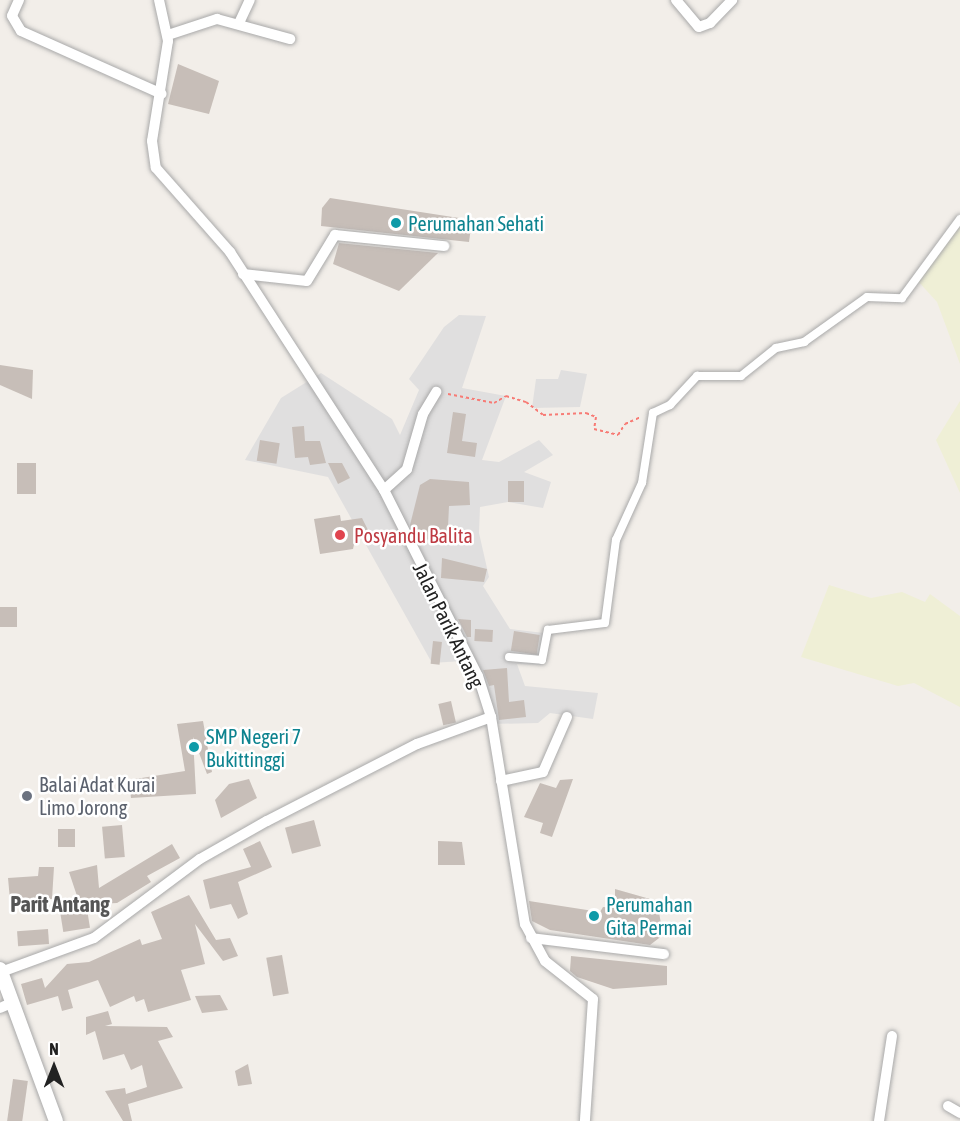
<!DOCTYPE html>
<style>
body{margin:0}
#map{position:relative;width:960px;height:1121px;overflow:hidden;background:#f2eee9;font-family:"Asap Condensed",sans-serif}
div>[style]{position:absolute}
[style*='--x']{left:calc(var(--x)*1px);top:calc(var(--y)*1px);width:calc(var(--w)*1px);rotate:calc(var(--a)*1deg)}
.residential>*{inset:0;background:#e0dfdf}
.farmland>*{inset:0;background:#efefd6}
.building>*{inset:0;background:#c7beb8;transform-origin:0 0}
.path>*{height:2px;margin-top:-1px;transform-origin:0;background:repeating-linear-gradient(90deg,#f77b75 0 3px,transparent 0 6px)}
.roads{filter:drop-shadow(0 0 2px #a9a9a9) drop-shadow(0 0 2px #a9a9a9)}
.pedestrian>*{height:8px;margin:-4px;padding:0 4px;transform-origin:4px;border-radius:4px;background:#fff}
.minor>*{height:10px;margin:-5px;padding:0 5px;transform-origin:5px;border-radius:5px;background:#fff}
.tertiary>*{height:14px;margin:-7px;padding:0 7px;transform-origin:7px;border-radius:7px;background:#fff}
.dots>*{width:16px;height:16px;translate:-50% -50%;box-sizing:border-box;border:3px solid #fff;border-radius:50%}
span{translate:-50% -50%;white-space:nowrap;text-align:center;line-height:1.15;-webkit-text-stroke:5px #fff;paint-order:stroke}
.culture-label{font-size:20px;color:#0d838f}
.left{translate:0 -50%;text-align:left}
.health-label{font-size:20px;color:#be3a42}
.street-label{font-size:20px;color:#222}
.worship-label{font-size:20px;color:#5b616d}
.quarter-label{font-size:22px;color:#555;font-weight:700}
.north{position:absolute;left:24px;top:1037px;width:60px;height:60px;-webkit-text-stroke:4px #fff;paint-order:stroke;rotate:0deg;font-size:16px;font-weight:700;line-height:24px;text-align:center;color:#222}
.north::after{content:'';display:block;margin:auto;width:21px;height:27px;background:#222;clip-path:polygon(50% 0,100% 100%,50% 72%,0 100%)}
</style>
<div id="map">
<div class="residential">
<div style="clip-path:polygon(459px 315px,486px 316px,462px 388px,506px 396px,482px 460px,499px 462px,539px 440px,553px 455px,524px 472px,551px 482px,543px 508px,508px 502px,480px 507px,479px 533px,489px 577px,483px 586px,510px 629px,544px 633px,541px 665px,517px 664px,525px 686px,598px 693px,593px 719px,550px 713px,538px 723px,492px 724px,462px 661px,432px 663px,328px 477px,245px 460px,281px 398px,321px 373px,392px 419px,400px 435px,419px 390px,409px 379px,444px 327px)"></div>
<div style="clip-path:polygon(561px 370px,587px 374px,580px 407px,532px 408px,536px 379px,558px 379px)"></div>
</div>
<div class="farmland">
<div style="clip-path:polygon(960px 227px,960px 364px,937px 302px,916px 279px)"></div>
<div style="clip-path:polygon(960px 401px,960px 493px,936px 440px)"></div>
<div style="clip-path:polygon(829px 585px,871px 598px,902px 592px,925px 602px,930px 594px,960px 616px,960px 707px,914px 683px,898px 686px,801px 657px)"></div>
</div>
<div class="building">
<div style="clip-path:polygon(178px 64px,219px 81px,209px 114px,168px 104px)"></div>
<div style="clip-path:polygon(330px 198px,472px 220px,469px 242px,321px 226px,322px 208px)"></div>
<div style="clip-path:polygon(339px 243px,438px 253px,399px 291px,333px 264px)"></div>
<div style="clip-path:polygon(0 365px,33px 370px,32px 399px,0 385px)"></div>
<div style="clip-path:polygon(453px 412px,466px 414px,462px 441px,477px 443px,475px 457px,447px 453px)"></div>
<div style="clip-path:polygon(304px 426px,305px 441px,320px 441px,326px 463px,310px 465px,308px 457px,295px 458px,292px 427px)"></div>
<div style="left:260px;top:440px;width:20px;height:21px;rotate:9deg"></div>
<div style="left:36px;top:463px;width:31px;height:19px;rotate:90deg"></div>
<div style="clip-path:polygon(328px 463px,342px 463px,350px 478px,338px 484px)"></div>
<div style="clip-path:polygon(430px 479px,469px 482px,470px 505px,449px 506px,448px 527px,460px 528px,463px 538px,418px 540px,410px 525px,420px 485px)"></div>
<div style="left:508px;top:481px;width:16px;height:21px"></div>
<div style="clip-path:polygon(340px 515px,341px 521px,362px 518px,368px 530px,356px 536px,353px 549px,320px 554px,314px 519px)"></div>
<div style="clip-path:polygon(442px 558px,487px 569px,484px 582px,441px 578px)"></div>
<div style="left:0;top:607px;width:17px;height:20px"></div>
<div style="clip-path:polygon(458px 619px,471px 620px,471px 637px,467px 637px)"></div>
<div style="left:475px;top:629px;width:18px;height:12px;rotate:3deg"></div>
<div style="left:514px;top:631px;width:26px;height:20px;rotate:9deg"></div>
<div style="left:433px;top:641px;width:9px;height:23px;rotate:6deg"></div>
<div style="clip-path:polygon(507px 668px,509px 702px,524px 700px,526px 717px,499px 720px,494px 685px,489px 686px,483px 670px)"></div>
<div style="left:451px;top:701px;width:22px;height:13px;rotate:77deg"></div>
<div style="clip-path:polygon(203px 721px,212px 772px,207px 774px,193px 737px,196px 794px,131px 798px,129px 780px,185px 771px,177px 724px)"></div>
<div style="clip-path:polygon(249px 779px,257px 798px,221px 818px,215px 800px,229px 784px)"></div>
<div style="clip-path:polygon(573px 779px,552px 837px,540px 833px,543px 823px,524px 817px,540px 783px,556px 788px,560px 780px)"></div>
<div style="left:314px;top:820px;width:27px;height:30px;rotate:75deg"></div>
<div style="left:122px;top:825px;width:32px;height:20px;rotate:85deg"></div>
<div style="left:58px;top:829px;width:17px;height:18px"></div>
<div style="clip-path:polygon(260px 841px,272px 867px,238px 882px,248px 914px,238px 919px,231px 904px,210px 909px,203px 880px,251px 867px,243px 849px)"></div>
<div style="clip-path:polygon(438px 841px,462px 842px,465px 865px,438px 865px)"></div>
<div style="clip-path:polygon(172px 844px,180px 858px,147px 876px,151px 882px,117px 903px,80px 905px,69px 872px,97px 865px,99px 888px)"></div>
<div style="clip-path:polygon(39px 867px,54px 867px,52px 899px,10px 900px,8px 878px,38px 876px)"></div>
<div style="clip-path:polygon(615px 889px,657px 901px,663px 935px,650px 945px,550px 930px,532px 921px,529px 901px,600px 912px,603px 907px,615px 908px)"></div>
<div style="clip-path:polygon(189px 895px,216px 940px,230px 938px,238px 956px,223px 961px,195px 924px,205px 964px,181px 970px,191px 1000px,148px 1012px,144px 999px,136px 1002px,134px 996px,110px 1007px,98px 980px,68px 990px,73px 1008px,62px 1011px,58px 996px,27px 1005px,21px 984px,42px 978px,45px 988px,67px 964px,89px 962px,140px 939px,142px 945px,162px 939px,151px 912px)"></div>
<div style="left:87px;top:909px;width:19px;height:27px;rotate:81deg"></div>
<div style="left:48px;top:929px;width:15px;height:31px;rotate:86deg"></div>
<div style="left:282px;top:955px;width:39px;height:16px;rotate:80deg"></div>
<div style="clip-path:polygon(571px 956px,667px 966px,667px 985px,613px 989px,577px 977px,570px 971px)"></div>
<div style="clip-path:polygon(220px 995px,228px 1010px,202px 1013px,195px 996px)"></div>
<div style="clip-path:polygon(108px 1011px,112px 1024px,105px 1026px,167px 1027px,173px 1037px,158px 1041px,183px 1088px,128px 1104px,132px 1121px,123px 1121px,105px 1091px,125px 1088px,126px 1094px,147px 1087px,142px 1065px,131px 1070px,124px 1054px,103px 1060px,95px 1031px,86px 1035px,86px 1017px)"></div>
<div style="clip-path:polygon(248px 1064px,252px 1084px,238px 1086px,235px 1071px)"></div>
<div style="left:13px;top:1079px;width:15px;height:43px;rotate:8deg"></div>
</div>
<div class="path">
<div style="--x:448;--y:394;--w:47;--a:11.1"></div>
<div style="--x:494;--y:403;--w:14;--a:-30"></div>
<div style="--x:506;--y:396;--w:21;--a:17"></div>
<div style="--x:526;--y:402;--w:21;--a:37"></div>
<div style="--x:543;--y:415;--w:43;--a:-2.7"></div>
<div style="--x:586;--y:413;--w:11;--a:22"></div>
<div style="--x:596;--y:417;--w:12;--a:99"></div>
<div style="--x:594;--y:429;--w:25;--a:14"></div>
<div style="--x:618;--y:435;--w:13;--a:-58"></div>
<div style="--x:625;--y:424;--w:17;--a:-24"></div>
</div>
<div class="roads">
<div class="pedestrian">
<div style="--x:509;--y:657;--w:33;--a:5"></div>
<div style="--x:542;--y:660;--w:31;--a:-79"></div>
<div style="--x:548;--y:630;--w:57;--a:-7"></div>
<div style="--x:605;--y:623;--w:84;--a:-82.5"></div>
<div style="--x:616;--y:540;--w:63;--a:-65.5"></div>
<div style="--x:642;--y:483;--w:71;--a:-81.1"></div>
<div style="--x:653;--y:413;--w:19;--a:-25"></div>
<div style="--x:670;--y:405;--w:40;--a:-47"></div>
<div style="--x:697;--y:376;--w:44;--a:0"></div>
<div style="--x:741;--y:376;--w:45;--a:-38.7"></div>
<div style="--x:776;--y:348;--w:29;--a:-12"></div>
<div style="--x:804;--y:342;--w:77;--a:-35.5"></div>
<div style="--x:867;--y:297;--w:35;--a:2"></div>
<div style="--x:902;--y:298;--w:98;--a:-53.7"></div>
</div>
<div class="minor">
<div style="--x:19;--y:0;--w:17;--a:114"></div>
<div style="--x:12;--y:16;--w:17;--a:59"></div>
<div style="--x:21;--y:31;--w:154;--a:24.1"></div>
<div style="--x:159;--y:0;--w:42;--a:77.6"></div>
<div style="--x:168;--y:41;--w:101;--a:99.1"></div>
<div style="--x:152;--y:141;--w:27;--a:82"></div>
<div style="--x:156;--y:168;--w:112;--a:48.6"></div>
<div style="--x:230;--y:252;--w:283;--a:57.1"></div>
<div style="--x:384;--y:490;--w:208;--a:63.2"></div>
<div style="--x:478;--y:676;--w:43;--a:72.4"></div>
<div style="--x:491;--y:717;--w:210;--a:80.7"></div>
<div style="--x:525;--y:924;--w:42;--a:61.6"></div>
<div style="--x:545;--y:961;--w:61;--a:38.4"></div>
<div style="--x:593;--y:999;--w:122;--a:93.8"></div>
<div style="--x:676;--y:0;--w:35;--a:50"></div>
<div style="--x:699;--y:27;--w:12;--a:-20"></div>
<div style="--x:710;--y:23;--w:32;--a:-46"></div>
<div style="--x:240;--y:21;--w:23;--a:-65"></div>
<div style="--x:168;--y:35;--w:52;--a:-18.1"></div>
<div style="--x:217;--y:19;--w:76;--a:15.3"></div>
<div style="--x:243;--y:274;--w:64;--a:6.2"></div>
<div style="--x:307;--y:281;--w:54;--a:-58.7"></div>
<div style="--x:335;--y:235;--w:110;--a:5.8"></div>
<div style="--x:384;--y:490;--w:31;--a:-42"></div>
<div style="--x:407;--y:469;--w:57;--a:-73.8"></div>
<div style="--x:423;--y:414;--w:26;--a:-59"></div>
<div style="--x:501;--y:781;--w:43;--a:-12.1"></div>
<div style="--x:543;--y:772;--w:60;--a:-66.4"></div>
<div style="--x:531;--y:938;--w:134;--a:6.9"></div>
<div style="--x:1;--y:972;--w:99;--a:-20.1"></div>
<div style="--x:94;--y:938;--w:132;--a:-36.7"></div>
<div style="--x:200;--y:859;--w:77;--a:-29.6"></div>
<div style="--x:267;--y:821;--w:169;--a:-27.2"></div>
<div style="--x:417;--y:744;--w:79;--a:-20"></div>
<div style="--x:0;--y:1008;--w:12;--a:-24"></div>
<div style="--x:948;--y:1106;--w:14;--a:30"></div>
<div style="--x:879;--y:1121;--w:86;--a:-81.3"></div>
</div>
<div class="tertiary">
<div style="--x:0;--y:969;--w:162;--a:69.8"></div>
</div>
</div>
<div class="dots">
<div style="left:396px;top:223px;background:#0f9aa8"></div>
<div style="left:340px;top:535px;background:#e0444e"></div>
<div style="left:194px;top:747px;background:#0f9aa8"></div>
<div style="left:27px;top:796px;background:#6b7280"></div>
<div style="left:594px;top:916px;background:#0f9aa8"></div>
</div>
<div class="culture-label">
<span class="left" style="left:408px;top:223px">Perumahan Sehati</span>
<span class="left" style="left:206px;top:748px">SMP Negeri 7<br>Bukittinggi</span>
<span class="left" style="left:606px;top:916px">Perumahan<br>Gita Permai</span>
</div>
<div class="health-label">
<span class="left" style="left:354px;top:535px">Posyandu Balita</span>
</div>
<div class="street-label">
<span style="left:449px;top:625px;rotate:64deg">Jalan Parik Antang</span>
</div>
<div class="worship-label">
<span class="left" style="left:39px;top:796px">Balai Adat Kurai<br>Limo Jorong</span>
</div>
<div class="quarter-label">
<span style="left:60px;top:905px">Parit Antang</span>
</div>
<div class="north">N</div>
</div>
